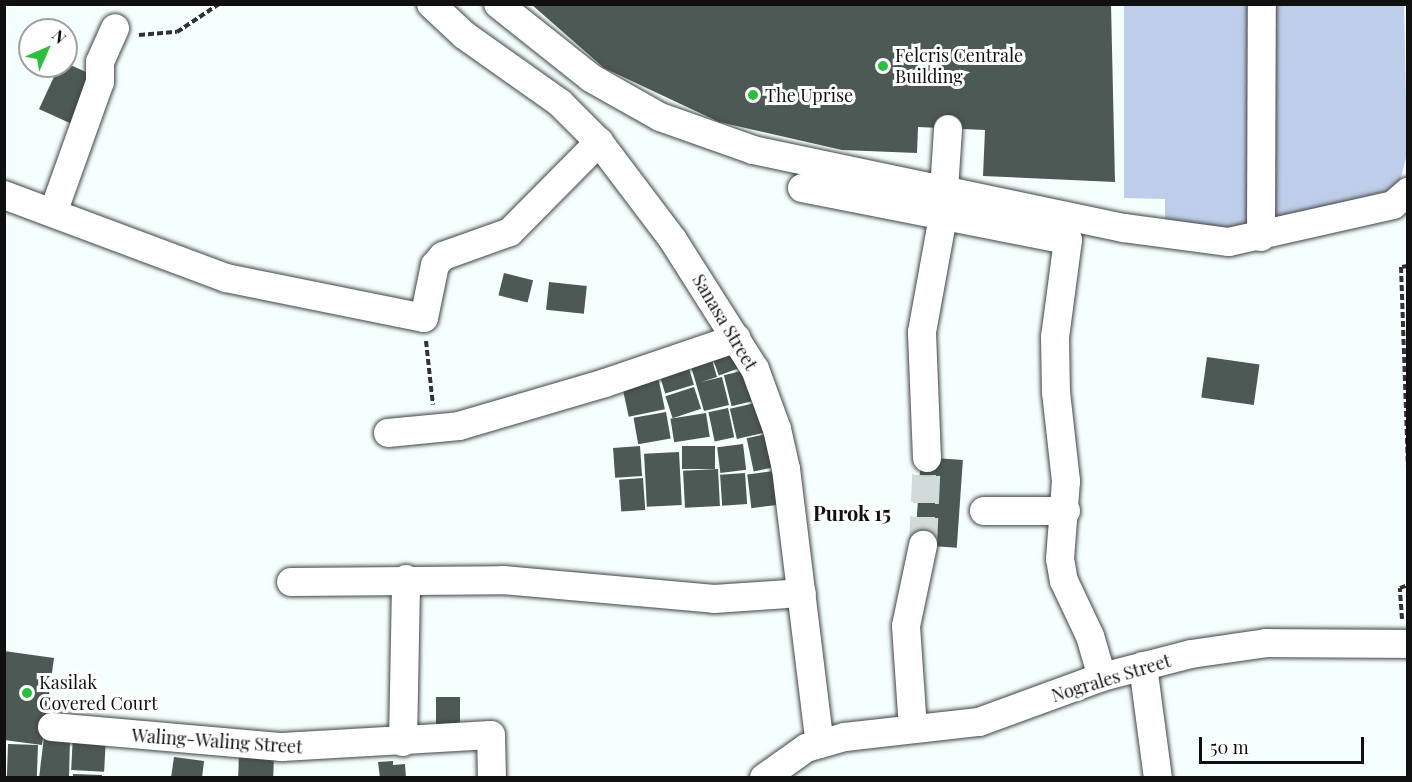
<!DOCTYPE html>
<style>
body{margin:0}
#map{position:relative;width:1412px;height:782px;overflow:hidden;background:#f4fffe;font-family:"Playfair Display",serif}
div>[style]{position:absolute}
[style*='--x']{left:calc(var(--x)*1px);top:calc(var(--y)*1px);width:calc(var(--w)*1px);rotate:calc(var(--a)*1deg)}
.green>*{inset:0;background:#becde9}
.building>*{inset:0;background:#4d5954;transform-origin:0 0}
.minor-tunnel>*{height:28px;margin-top:-14px;transform-origin:0;background:repeating-linear-gradient(90deg,#d2dbda 0 28px,transparent 0 42px)}
.path>*{height:4px;margin-top:-2px;transform-origin:0;background:repeating-linear-gradient(90deg,#323232 0 6px,transparent 0 9px)}
.roads{filter:drop-shadow(0 0 2px #434343) drop-shadow(0 0 2px #434343)}
.minor>*{height:28px;margin:-14px;padding:0 14px;transform-origin:14px;border-radius:14px;background:#fff}
.dots>*{width:16px;height:16px;translate:-50% -50%;box-sizing:border-box;border:3px solid #fff;border-radius:50%}
span{translate:-50% -50%;white-space:nowrap;text-align:center;line-height:1.15;-webkit-text-stroke:6px #fff;paint-order:stroke}
.poi-label{font-size:18px;color:#101010}
.left{translate:0 -50%;text-align:left}
.street-label{font-size:18px;color:#101010}
.neighbourhood-label{font-size:20px;color:#101010;font-weight:700}
.frame{position:absolute;inset:0;border:6px solid #101010;pointer-events:none}
.north{position:absolute;left:18px;top:18px;width:60px;height:60px;box-sizing:border-box;background:#fff;border:2px solid #9f9f9f;border-radius:50%;rotate:45deg;font-size:16px;font-weight:700;line-height:24px;text-align:center;color:#101010}
.north::after{content:'';display:block;margin:auto;width:21px;height:27px;background:#2abf3d;clip-path:polygon(50% 0,100% 100%,50% 72%,0 100%)}
.scale{position:absolute;left:1199px;top:737px;width:165px;height:27px;box-sizing:border-box;border:3px solid #101010;border-top:0;padding-left:8px;font-size:18px;line-height:21px;white-space:nowrap;color:#101010;-webkit-text-stroke:4px #fff;paint-order:stroke}
</style>
<div id="map">
<div class="green">
<div style="clip-path:polygon(1124px 5px,1404px 5px,1407px 154px,1400px 181px,1390px 191px,1242px 226px,1211px 229px,1165px 222px,1165px 199px,1124px 198px)"></div>
</div>
<div class="building">
<div style="clip-path:polygon(531px 4px,1111px 4px,1115px 182px,983px 176px,985px 130px,918px 127px,917px 153px,842px 150px,719px 122px,604px 68px)"></div>
<div style="clip-path:polygon(66px 63px,97px 77px,74px 125px,39px 109px,59px 66px)"></div>
<div style="left:504px;top:273px;width:30px;height:23px;rotate:14deg"></div>
<div style="left:549px;top:282px;width:38px;height:28px;rotate:6deg"></div>
<div style="left:735px;top:341px;width:27px;height:27px;rotate:70deg"></div>
<div style="clip-path:polygon(709px 350px,717px 377px,701px 382px,722px 377px,729px 405px,704px 411px,688px 356px)"></div>
<div style="left:1207px;top:357px;width:53px;height:41px;rotate:8deg"></div>
<div style="left:686px;top:359px;width:27px;height:30px;rotate:73deg"></div>
<div style="left:753px;top:368px;width:32px;height:30px;rotate:76deg"></div>
<div style="left:657px;top:372px;width:38px;height:37px;rotate:78deg"></div>
<div style="left:694px;top:387px;width:23px;height:30px;rotate:72deg"></div>
<div style="left:764px;top:401px;width:31px;height:35px;rotate:77deg"></div>
<div style="left:728px;top:408px;width:30px;height:20px;rotate:78deg"></div>
<div style="left:666px;top:412px;width:27px;height:33px;rotate:80deg"></div>
<div style="left:706px;top:413px;width:24px;height:36px;rotate:81deg"></div>
<div style="left:776px;top:432px;width:34px;height:30px;rotate:78deg"></div>
<div style="left:743px;top:444px;width:26px;height:26px;rotate:83deg"></div>
<div style="left:640px;top:446px;width:30px;height:27px;rotate:86deg"></div>
<div style="left:682px;top:446px;width:33px;height:23px"></div>
<div style="left:679px;top:452px;width:53px;height:35px;rotate:87deg"></div>
<div style="left:921px;top:457px;width:42px;height:88px;rotate:4deg"></div>
<div style="left:718px;top:469px;width:37px;height:35px;rotate:87deg"></div>
<div style="left:783px;top:470px;width:34px;height:36px;rotate:83deg"></div>
<div style="left:745px;top:473px;width:31px;height:25px;rotate:86deg"></div>
<div style="left:643px;top:478px;width:32px;height:24px;rotate:86deg"></div>
<div style="clip-path:polygon(4px 651px,54px 658px,42px 745px,4px 740px)"></div>
<div style="left:436px;top:697px;width:24px;height:34px"></div>
<div style="left:73px;top:735px;width:33px;height:35px;rotate:3deg"></div>
<div style="clip-path:polygon(44px 737px,70px 738px,69px 778px,39px 778px)"></div>
<div style="left:8px;top:744px;width:30px;height:34px;rotate:2deg"></div>
<div style="left:239px;top:754px;width:35px;height:24px;rotate:2deg"></div>
<div style="clip-path:polygon(174px 757px,204px 761px,202px 778px,171px 778px)"></div>
<div style="clip-path:polygon(393px 761px,393px 765px,405px 764px,406px 778px,380px 778px,378px 762px)"></div>
<div style="clip-path:polygon(73px 774px,102px 775px,102px 778px,73px 778px)"></div>
</div>
<div class="minor-tunnel">
<div style="--x:923;--y:545;--w:87;--a:-87.4"></div>
</div>
<div class="path">
<div style="--x:139;--y:35;--w:38;--a:-5"></div>
<div style="--x:177;--y:32;--w:50;--a:-33.7"></div>
<div style="--x:1408;--y:266;--w:7;--a:172"></div>
<div style="--x:1401;--y:267;--w:204;--a:88"></div>
<div style="--x:426;--y:341;--w:64;--a:83.8"></div>
<div style="--x:1402;--y:619;--w:31;--a:-94"></div>
<div style="--x:1400;--y:588;--w:9;--a:-21"></div>
</div>
<div class="roads">
<div class="minor">
<div style="--x:431;--y:4;--w:45;--a:43.2"></div>
<div style="--x:464;--y:35;--w:118;--a:35.3"></div>
<div style="--x:560;--y:103;--w:55;--a:45"></div>
<div style="--x:599;--y:142;--w:123;--a:52.9"></div>
<div style="--x:673;--y:240;--w:153;--a:57.6"></div>
<div style="--x:755;--y:369;--w:64;--a:69.9"></div>
<div style="--x:777;--y:429;--w:41;--a:77.3"></div>
<div style="--x:786;--y:469;--w:277;--a:83"></div>
<div style="--x:498;--y:4;--w:119;--a:38.5"></div>
<div style="--x:591;--y:78;--w:79;--a:29.5"></div>
<div style="--x:660;--y:117;--w:99;--a:19.5"></div>
<div style="--x:753;--y:150;--w:379;--a:11.9"></div>
<div style="--x:1124;--y:228;--w:106;--a:7.6"></div>
<div style="--x:1229;--y:242;--w:168;--a:-12.7"></div>
<div style="--x:1393;--y:205;--w:20;--a:-41"></div>
<div style="--x:802;--y:188;--w:271;--a:11.1"></div>
<div style="--x:1068;--y:240;--w:98;--a:97.6"></div>
<div style="--x:1055;--y:337;--w:55;--a:89"></div>
<div style="--x:1056;--y:392;--w:90;--a:83.6"></div>
<div style="--x:1066;--y:481;--w:78;--a:94.4"></div>
<div style="--x:1060;--y:559;--w:22;--a:80"></div>
<div style="--x:1064;--y:581;--w:61;--a:64.7"></div>
<div style="--x:1090;--y:636;--w:43;--a:73.7"></div>
<div style="--x:944;--y:190;--w:61;--a:-86.2"></div>
<div style="--x:4;--y:195;--w:237;--a:20.5"></div>
<div style="--x:226;--y:278;--w:202;--a:11.4"></div>
<div style="--x:424;--y:318;--w:54;--a:-78.3"></div>
<div style="--x:435;--y:265;--w:12;--a:-48"></div>
<div style="--x:443;--y:256;--w:71;--a:-19.7"></div>
<div style="--x:510;--y:232;--w:127;--a:-45.3"></div>
<div style="--x:53;--y:213;--w:139;--a:-70.3"></div>
<div style="--x:100;--y:82;--w:20;--a:-90"></div>
<div style="--x:100;--y:62;--w:37;--a:-66"></div>
<div style="--x:1261;--y:237;--w:233;--a:-89.8"></div>
<div style="--x:388;--y:433;--w:71;--a:-5.6"></div>
<div style="--x:459;--y:426;--w:152;--a:-16.4"></div>
<div style="--x:605;--y:383;--w:139;--a:-18.8"></div>
<div style="--x:927;--y:458;--w:126;--a:-92.3"></div>
<div style="--x:922;--y:332;--w:117;--a:-79.7"></div>
<div style="--x:984;--y:511;--w:82;--a:0"></div>
<div style="--x:291;--y:582;--w:212;--a:-0.5"></div>
<div style="--x:503;--y:580;--w:212;--a:5.1"></div>
<div style="--x:714;--y:599;--w:88;--a:-3.9"></div>
<div style="--x:1143;--y:666;--w:113;--a:82.4"></div>
<div style="--x:52;--y:727;--w:231;--a:5"></div>
<div style="--x:282;--y:747;--w:209;--a:-3.3"></div>
<div style="--x:491;--y:735;--w:43;--a:88.7"></div>
<div style="--x:913;--y:729;--w:103;--a:-93.9"></div>
<div style="--x:906;--y:626;--w:83;--a:-78.1"></div>
<div style="--x:403;--y:742;--w:163;--a:-88.9"></div>
<div style="--x:764;--y:778;--w:52;--a:-35.5"></div>
<div style="--x:806;--y:748;--w:41;--a:-15.8"></div>
<div style="--x:845;--y:737;--w:135;--a:-6.4"></div>
<div style="--x:979;--y:722;--w:131;--a:-20.1"></div>
<div style="--x:1102;--y:677;--w:92;--a:-14.5"></div>
<div style="--x:1191;--y:654;--w:76;--a:-8.3"></div>
<div style="--x:1266;--y:643;--w:142;--a:0.4"></div>
</div>
</div>
<div class="dots">
<div style="left:883px;top:66px;background:#2abf3d"></div>
<div style="left:753px;top:95px;background:#2abf3d"></div>
<div style="left:27px;top:693px;background:#2abf3d"></div>
</div>
<div class="poi-label">
<span class="left" style="left:895px;top:66px">Felcris Centrale<br>Building</span>
<span class="left" style="left:765px;top:95px">The Uprise</span>
<span class="left" style="left:39px;top:693px">Kasilak<br>Covered Court</span>
</div>
<div class="street-label">
<span style="left:725px;top:322px;rotate:59deg">Sanasa Street</span>
<span style="left:1111px;top:678px;rotate:-17deg">Nograles Street</span>
<span style="left:217px;top:741px;rotate:4deg">Waling-Waling Street</span>
</div>
<div class="neighbourhood-label">
<span style="left:852px;top:512px">Purok 15</span>
</div>
<div class="frame"></div>
<div class="north">N</div>
<div class="scale">50 m</div>
</div>
